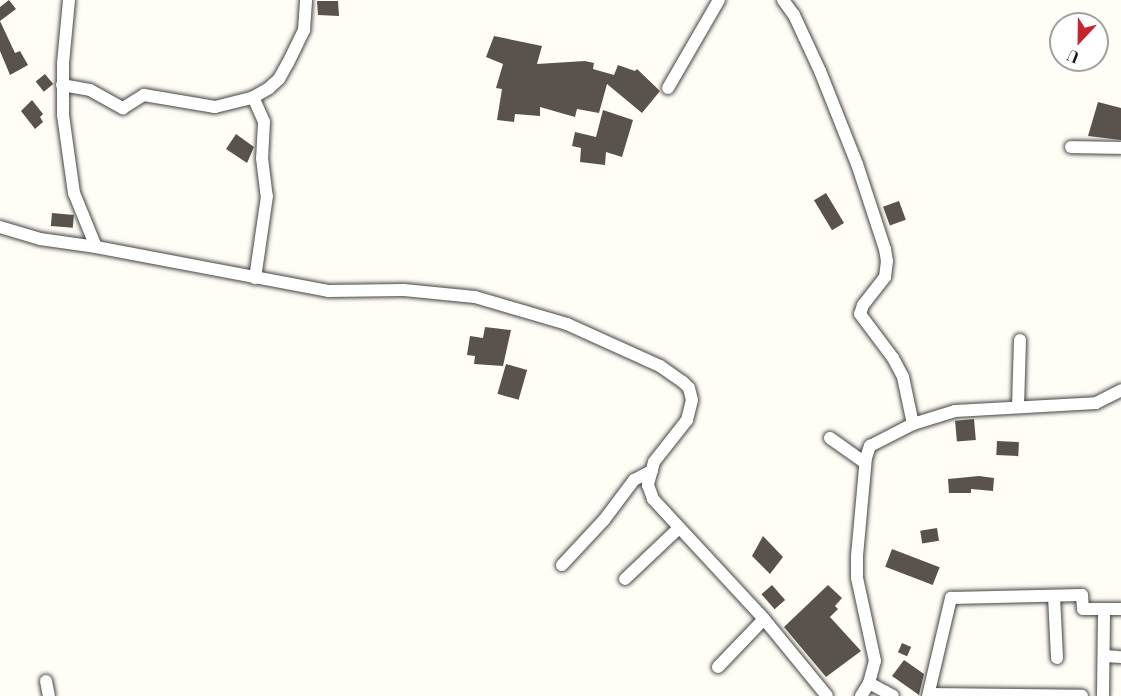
<!DOCTYPE html>
<style>
body{margin:0}
#map{position:relative;width:1121px;height:696px;overflow:hidden;background:#fffdf5;font-family:"Playfair Display",serif}
div>[style]{position:absolute}
[style*='--x']{left:calc(var(--x)*1px);top:calc(var(--y)*1px);width:calc(var(--w)*1px);rotate:calc(var(--a)*1deg)}
.building>*{inset:0;background:#5a524d;transform-origin:0 0}
.roads{filter:drop-shadow(0 0 2px #444) drop-shadow(0 0 2px #444)}
.street>*{height:12px;margin:-6px;padding:0 6px;transform-origin:6px;border-radius:6px;background:#fff}
span{translate:-50% -50%;white-space:nowrap;text-align:center;line-height:1.15;-webkit-text-stroke:6px #fff;paint-order:stroke}
.north{position:absolute;left:1049px;top:12px;width:60px;height:60px;box-sizing:border-box;background:#fff;border:2px solid #a0a0a0;border-radius:50%;rotate:202deg;font-size:16px;font-weight:700;line-height:24px;text-align:center;color:#111}
.north::after{content:'';display:block;margin:auto;width:21px;height:27px;background:#c4262e;clip-path:polygon(50% 0,100% 100%,50% 72%,0 100%)}
</style>
<div id="map">
<div class="building">
<div style="clip-path:polygon(9px 0,16px 9px,0 21px,15px 53px,20px 51px,28px 65px,10px 75px,0 51px,0 7px)"></div>
<div style="clip-path:polygon(317px 1px,338px 1px,339px 16px,318px 15px)"></div>
<div style="clip-path:polygon(494px 36px,542px 46px,537px 64px,585px 61px,594px 63px,593px 69px,614px 75px,618px 65px,635px 71px,637px 69px,660px 91px,642px 113px,607px 84px,599px 113px,577px 109px,575px 117px,540px 107px,540px 116px,515px 114px,514px 122px,497px 120px,502px 89px,496px 88px,503px 64px,486px 57px)"></div>
<div style="left:45px;top:74px;width:13px;height:12px;rotate:51deg"></div>
<div style="clip-path:polygon(32px 100px,43px 114px,40px 117px,43px 122px,35px 129px,21px 111px)"></div>
<div style="clip-path:polygon(1098px 102px,1121px 108px,1121px 140px,1088px 136px)"></div>
<div style="clip-path:polygon(603px 110px,633px 120px,622px 157px,606px 152px,605px 165px,580px 162px,581px 148px,572px 146px,575px 132px,596px 137px)"></div>
<div style="clip-path:polygon(236px 134px,254px 147px,247px 163px,226px 149px)"></div>
<div style="left:826px;top:193px;width:35px;height:14px;rotate:59deg"></div>
<div style="left:899px;top:201px;width:20px;height:17px;rotate:70deg"></div>
<div style="left:52px;top:213px;width:22px;height:13px;rotate:5deg"></div>
<div style="clip-path:polygon(485px 327px,511px 330px,503px 366px,474px 364px,475px 356px,467px 355px,470px 336px,483px 338px)"></div>
<div style="left:506px;top:364px;width:22px;height:31px;rotate:16deg"></div>
<div style="left:974px;top:419px;width:21px;height:19px;rotate:85deg"></div>
<div style="left:997px;top:441px;width:22px;height:14px;rotate:3deg"></div>
<div style="clip-path:polygon(979px 476px,994px 478px,993px 491px,971px 489px,971px 493px,949px 493px,948px 479px)"></div>
<div style="left:937px;top:528px;width:13px;height:17px;rotate:81deg"></div>
<div style="clip-path:polygon(763px 536px,783px 557px,770px 574px,752px 556px)"></div>
<div style="left:892px;top:549px;width:51px;height:19px;rotate:21deg"></div>
<div style="left:772px;top:585px;width:20px;height:14px;rotate:49deg"></div>
<div style="clip-path:polygon(828px 585px,842px 598px,835px 606px,838px 609px,830px 617px,861px 651px,826px 677px,784px 627px)"></div>
<div style="left:902px;top:643px;width:10px;height:10px;rotate:24deg"></div>
<div style="clip-path:polygon(904px 660px,924px 674px,919px 695px,892px 676px)"></div>
</div>
<div class="roads">
<div class="street">
<div style="--x:69;--y:0;--w:63;--a:95.4"></div>
<div style="--x:63;--y:63;--w:52;--a:90"></div>
<div style="--x:63;--y:115;--w:79;--a:82"></div>
<div style="--x:74;--y:193;--w:58;--a:67.8"></div>
<div style="--x:783;--y:0;--w:19;--a:54"></div>
<div style="--x:794;--y:15;--w:62;--a:65.1"></div>
<div style="--x:820;--y:71;--w:100;--a:68.3"></div>
<div style="--x:857;--y:164;--w:89;--a:71.8"></div>
<div style="--x:885;--y:249;--w:12;--a:81"></div>
<div style="--x:887;--y:261;--w:16;--a:97"></div>
<div style="--x:885;--y:277;--w:36;--a:128"></div>
<div style="--x:863;--y:305;--w:9;--a:108"></div>
<div style="--x:860;--y:314;--w:55;--a:53.1"></div>
<div style="--x:893;--y:358;--w:21;--a:62"></div>
<div style="--x:903;--y:377;--w:48;--a:78"></div>
<div style="--x:62;--y:85;--w:28;--a:10"></div>
<div style="--x:90;--y:90;--w:38;--a:29"></div>
<div style="--x:123;--y:108;--w:25;--a:-32"></div>
<div style="--x:144;--y:95;--w:72;--a:9.6"></div>
<div style="--x:215;--y:107;--w:38;--a:-14"></div>
<div style="--x:252;--y:98;--w:20;--a:-30"></div>
<div style="--x:269;--y:88;--w:13;--a:-42"></div>
<div style="--x:279;--y:79;--w:18;--a:-61"></div>
<div style="--x:288;--y:63;--w:37;--a:-64"></div>
<div style="--x:304;--y:30;--w:30;--a:-86"></div>
<div style="--x:668;--y:88;--w:102;--a:-59.9"></div>
<div style="--x:253;--y:97;--w:27;--a:66"></div>
<div style="--x:264;--y:122;--w:36;--a:93"></div>
<div style="--x:262;--y:158;--w:38;--a:83"></div>
<div style="--x:267;--y:196;--w:83;--a:98.3"></div>
<div style="--x:1071;--y:147;--w:50;--a:1.1"></div>
<div style="--x:0;--y:227;--w:42;--a:16.7"></div>
<div style="--x:40;--y:239;--w:57;--a:8.1"></div>
<div style="--x:96;--y:247;--w:236;--a:10.7"></div>
<div style="--x:328;--y:291;--w:76;--a:-0.8"></div>
<div style="--x:404;--y:290;--w:71;--a:5.6"></div>
<div style="--x:475;--y:297;--w:96;--a:16.4"></div>
<div style="--x:567;--y:324;--w:102;--a:24.3"></div>
<div style="--x:660;--y:366;--w:28;--a:35"></div>
<div style="--x:683;--y:382;--w:8;--a:45"></div>
<div style="--x:689;--y:388;--w:12;--a:76"></div>
<div style="--x:692;--y:400;--w:21;--a:104"></div>
<div style="--x:687;--y:420;--w:53;--a:128.2"></div>
<div style="--x:654;--y:462;--w:24;--a:105"></div>
<div style="--x:648;--y:485;--w:15;--a:70"></div>
<div style="--x:653;--y:499;--w:163;--a:47.2"></div>
<div style="--x:764;--y:619;--w:99;--a:50.7"></div>
<div style="--x:1018;--y:407;--w:67;--a:-88.3"></div>
<div style="--x:830;--y:438;--w:43;--a:35.5"></div>
<div style="--x:562;--y:565;--w:62;--a:-47"></div>
<div style="--x:604;--y:520;--w:50;--a:-53.1"></div>
<div style="--x:634;--y:480;--w:20;--a:-27"></div>
<div style="--x:625;--y:579;--w:74;--a:-43.4"></div>
<div style="--x:1054;--y:596;--w:62;--a:87.2"></div>
<div style="--x:1105;--y:656;--w:16;--a:4"></div>
<div style="--x:718;--y:667;--w:66;--a:-46.2"></div>
<div style="--x:46;--y:681;--w:15;--a:79"></div>
<div style="--x:869;--y:683;--w:27;--a:28"></div>
<div style="--x:929;--y:694;--w:153;--a:0.7"></div>
<div style="--x:861;--y:696;--w:15;--a:-58"></div>
<div style="--x:869;--y:683;--w:23;--a:-75"></div>
<div style="--x:875;--y:661;--w:85;--a:-102.2"></div>
<div style="--x:857;--y:578;--w:22;--a:-90"></div>
<div style="--x:857;--y:556;--w:98;--a:-84.8"></div>
<div style="--x:866;--y:458;--w:13;--a:-72"></div>
<div style="--x:870;--y:446;--w:48;--a:-27.1"></div>
<div style="--x:913;--y:424;--w:44;--a:-17.2"></div>
<div style="--x:955;--y:411;--w:141;--a:-3.2"></div>
<div style="--x:1096;--y:403;--w:28;--a:-27"></div>
<div style="--x:928;--y:696;--w:101;--a:-76.8"></div>
<div style="--x:951;--y:598;--w:131;--a:-1.3"></div>
<div style="--x:1082;--y:595;--w:14;--a:86"></div>
<div style="--x:1083;--y:609;--w:38;--a:0"></div>
<div style="--x:1103;--y:696;--w:87;--a:-89.3"></div>
</div>
</div>
<div class="north">U</div>
</div>
